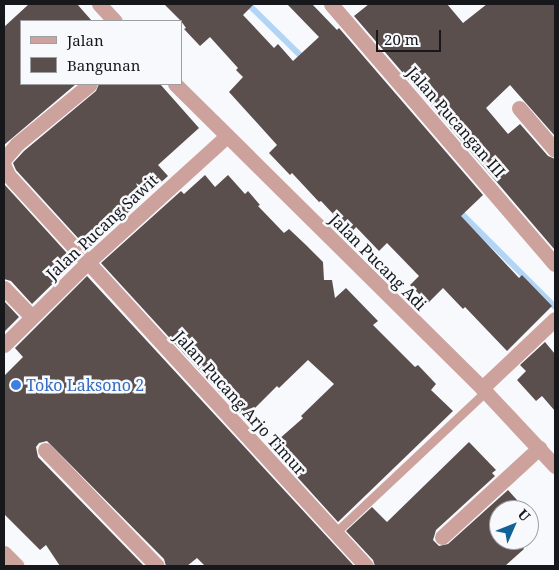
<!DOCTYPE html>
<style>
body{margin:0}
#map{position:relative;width:559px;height:570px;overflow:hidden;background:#f7f9fd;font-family:"Noto Serif",serif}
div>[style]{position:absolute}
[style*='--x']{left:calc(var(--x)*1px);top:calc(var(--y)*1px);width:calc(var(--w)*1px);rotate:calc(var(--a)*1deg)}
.stream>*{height:6px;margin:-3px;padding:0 3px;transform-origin:3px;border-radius:3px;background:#b2d5f6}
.building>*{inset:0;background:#5b4f4e}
.service>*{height:9px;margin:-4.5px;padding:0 4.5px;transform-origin:4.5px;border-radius:4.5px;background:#cea29c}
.minor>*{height:15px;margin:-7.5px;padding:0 7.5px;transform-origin:7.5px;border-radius:7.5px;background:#cea29c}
.tertiary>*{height:15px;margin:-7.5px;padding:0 7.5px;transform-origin:7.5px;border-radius:7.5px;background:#cea29c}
.dots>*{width:14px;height:14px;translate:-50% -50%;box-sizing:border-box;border:2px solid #f7f9fd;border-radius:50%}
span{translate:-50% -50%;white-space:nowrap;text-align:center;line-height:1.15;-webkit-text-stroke:5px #f7f9fd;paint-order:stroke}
.street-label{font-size:16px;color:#16181b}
.shop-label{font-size:16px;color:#366cbe}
.left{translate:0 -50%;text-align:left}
.frame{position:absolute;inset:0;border:5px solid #16181b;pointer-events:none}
.legend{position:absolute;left:20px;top:20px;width:162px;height:65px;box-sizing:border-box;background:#f7f9fd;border:1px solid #9d9fa3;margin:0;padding:6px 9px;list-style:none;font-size:15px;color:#16181b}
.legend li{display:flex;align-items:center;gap:10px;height:25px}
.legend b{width:25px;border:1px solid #9d9fa3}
.north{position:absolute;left:489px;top:500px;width:50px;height:50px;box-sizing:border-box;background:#f7f9fd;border:1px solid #9d9fa3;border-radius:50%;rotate:46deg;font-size:14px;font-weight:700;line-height:20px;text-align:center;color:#16181b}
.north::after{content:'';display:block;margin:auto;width:18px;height:22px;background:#106394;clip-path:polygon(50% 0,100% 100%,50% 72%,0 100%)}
.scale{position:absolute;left:376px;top:30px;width:65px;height:22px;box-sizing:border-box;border:2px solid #16181b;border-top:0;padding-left:6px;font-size:15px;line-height:18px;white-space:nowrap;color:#16181b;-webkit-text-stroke:4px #f7f9fd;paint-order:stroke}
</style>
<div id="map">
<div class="stream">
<div style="--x:248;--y:4;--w:78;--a:44.5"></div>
<div style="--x:458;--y:210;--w:137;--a:45"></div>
</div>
<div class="building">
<div style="clip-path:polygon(29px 4px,77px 4px,92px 21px,21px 21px,21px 84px,76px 84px,4px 145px,4px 27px)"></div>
<div style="clip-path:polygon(164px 4px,254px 4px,243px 15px,274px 48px,278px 44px,293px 61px,319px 37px,287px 4px,312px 4px,337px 30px,339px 28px,483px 195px,461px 216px,519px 278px,522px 275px,552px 306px,507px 351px,465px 307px,463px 309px,443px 288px,428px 303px,410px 285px,419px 276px,387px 243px,379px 251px,356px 227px,351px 233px,321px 201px,319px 202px,292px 173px,290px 175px,269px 153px,277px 145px,229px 92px,243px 77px,236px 70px,238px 68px,210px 37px,200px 46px,184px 29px,186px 28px,181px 21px)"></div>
<div style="clip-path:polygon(369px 4px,447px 4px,463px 23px,487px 4px,555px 4px,555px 136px,510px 85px,486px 108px,508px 134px,520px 124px,548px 156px,555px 159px,555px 250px,354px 16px)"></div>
<div style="clip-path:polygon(99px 84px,160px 84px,199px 128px,158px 165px,168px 176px,88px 249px,16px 170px,13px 163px,24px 151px,96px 91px)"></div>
<div style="clip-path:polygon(205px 175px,215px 187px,228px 175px,245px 194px,248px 191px,260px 205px,258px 206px,284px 233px,289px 229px,307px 246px,323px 262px,324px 280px,332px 280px,335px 298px,346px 288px,378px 321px,373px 325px,415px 367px,418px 365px,436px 384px,431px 390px,453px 411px,338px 522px,270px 447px,303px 418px,301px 416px,334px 384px,308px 360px,279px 388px,277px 386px,244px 419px,101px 263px,181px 191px,184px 194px)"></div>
<div style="clip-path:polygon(4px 184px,75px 262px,32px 304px,11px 281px,4px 279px)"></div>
<div style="clip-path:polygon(87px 276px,354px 566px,205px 566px,197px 558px,187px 566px,166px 566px,164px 559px,47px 441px,39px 443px,36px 447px,38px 457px,144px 566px,60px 566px,46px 545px,40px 550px,4px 514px,4px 376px,23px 357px,15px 348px)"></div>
<div style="clip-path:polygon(4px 301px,19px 317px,4px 332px)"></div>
<div style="clip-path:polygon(545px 342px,555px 354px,555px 411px,542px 396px,536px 401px,517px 380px,526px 371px,520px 365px)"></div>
<div style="clip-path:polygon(469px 442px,496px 470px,492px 473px,495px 476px,436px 530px,433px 540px,439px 546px,448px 544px,508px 490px,526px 510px,499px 510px,499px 540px,520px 540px,518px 542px,524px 549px,505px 566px,375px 566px,373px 560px,346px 531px,372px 507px,387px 522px)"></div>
<div style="clip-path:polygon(529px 513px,538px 524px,529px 532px)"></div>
</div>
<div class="service">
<div style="--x:335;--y:533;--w:206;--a:-43.2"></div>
</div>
<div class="minor">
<div style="--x:99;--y:4;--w:23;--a:47"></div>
<div style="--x:331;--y:4;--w:343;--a:49.3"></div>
<div style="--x:175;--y:84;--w:432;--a:44.7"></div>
<div style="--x:482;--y:388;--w:107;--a:46.9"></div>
<div style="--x:519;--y:108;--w:55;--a:49.4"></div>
<div style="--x:4;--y:159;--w:20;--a:-49"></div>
<div style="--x:17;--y:144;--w:94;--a:-39.4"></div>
<div style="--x:4;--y:166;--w:10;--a:66"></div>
<div style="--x:8;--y:175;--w:530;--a:47.52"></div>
<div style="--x:4;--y:288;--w:40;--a:46"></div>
<div style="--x:4;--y:345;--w:118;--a:-44.7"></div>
<div style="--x:88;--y:262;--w:186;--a:-42.2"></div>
<div style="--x:482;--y:388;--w:100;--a:-43.4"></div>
<div style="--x:45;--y:450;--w:161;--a:46"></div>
<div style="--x:442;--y:537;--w:132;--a:-42.5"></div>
</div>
<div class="tertiary">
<div style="--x:4;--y:553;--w:18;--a:45"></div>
</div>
<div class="dots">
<div style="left:16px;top:385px;background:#3f7fe0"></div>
</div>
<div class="street-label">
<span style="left:456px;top:122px;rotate:49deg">Jalan Pucangan III</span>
<span style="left:102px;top:227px;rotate:-43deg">Jalan Pucang Sawit</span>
<span style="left:378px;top:262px;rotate:45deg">Jalan Pucang Adi</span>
<span style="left:240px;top:403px;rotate:48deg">Jalan Pucang Arjo Timur</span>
</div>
<div class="shop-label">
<span class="left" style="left:26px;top:385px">Toko Laksono 2</span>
</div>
<div class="frame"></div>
<ul class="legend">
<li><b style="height:6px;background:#cea29c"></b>Jalan</li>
<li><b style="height:14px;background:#5b4f4e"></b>Bangunan</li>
</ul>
<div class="north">U</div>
<div class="scale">20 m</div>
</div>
